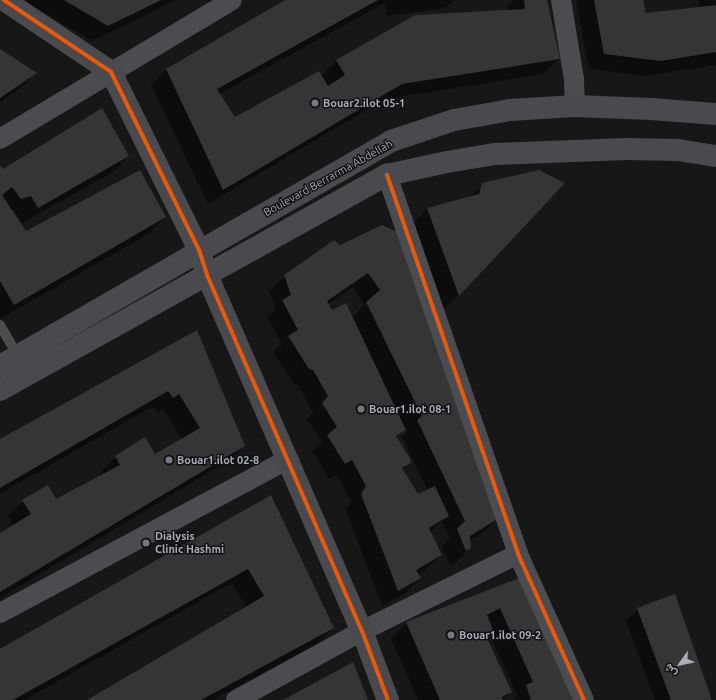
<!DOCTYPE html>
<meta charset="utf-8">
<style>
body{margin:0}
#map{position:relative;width:716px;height:700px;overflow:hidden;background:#171717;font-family:Ubuntu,Vazirmatn,sans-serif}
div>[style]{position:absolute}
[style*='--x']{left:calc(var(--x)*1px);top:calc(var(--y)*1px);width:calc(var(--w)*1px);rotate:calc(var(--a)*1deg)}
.shadow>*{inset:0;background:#0007}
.building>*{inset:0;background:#353536}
.lane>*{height:10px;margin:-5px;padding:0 5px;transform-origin:5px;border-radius:5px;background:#4b4c50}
.street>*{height:20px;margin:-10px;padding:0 10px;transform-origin:10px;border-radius:10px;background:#4b4c50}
.secondary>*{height:22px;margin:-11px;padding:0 11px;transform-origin:11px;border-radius:11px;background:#4a4a4e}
.cycleway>*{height:4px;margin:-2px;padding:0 2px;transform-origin:2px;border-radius:2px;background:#e8590c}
.dots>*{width:11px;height:11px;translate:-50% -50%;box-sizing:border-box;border:2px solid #111113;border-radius:50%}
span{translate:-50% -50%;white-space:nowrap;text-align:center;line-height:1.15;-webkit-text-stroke:3px #111113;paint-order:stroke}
.poi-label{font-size:11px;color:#a8adb8;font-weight:700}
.left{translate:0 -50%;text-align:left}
.street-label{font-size:11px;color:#a8adb8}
.north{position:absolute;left:660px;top:644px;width:40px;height:40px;-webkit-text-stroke:3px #111113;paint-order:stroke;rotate:237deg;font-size:11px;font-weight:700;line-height:16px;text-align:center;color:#a8adb8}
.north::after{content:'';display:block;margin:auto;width:14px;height:18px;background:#a8adb8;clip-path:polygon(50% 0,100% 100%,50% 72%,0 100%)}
</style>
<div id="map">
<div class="shadow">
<div style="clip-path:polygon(22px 0,175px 0,92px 41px)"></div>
<div style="clip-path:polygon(287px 0,454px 0,445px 8px,387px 16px,385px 3px,219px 94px,234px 119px,321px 76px,336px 61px,508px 11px,508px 6px,514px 0,546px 0,559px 59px,543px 74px,385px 99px,208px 204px,151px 85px,167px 69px)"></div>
<div style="clip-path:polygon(576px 0,642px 0,645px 14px,699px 8px,699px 0,716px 0,716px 65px,645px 76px,589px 69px)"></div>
<div style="clip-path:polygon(0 50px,35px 73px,20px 88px,0 102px)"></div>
<div style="clip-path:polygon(128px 156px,113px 172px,22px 223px,15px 211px,12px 212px,25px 233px,165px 217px,150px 233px,0 319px,0 167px,2px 170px)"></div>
<div style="clip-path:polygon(564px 183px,458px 296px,443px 310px,413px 224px,428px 208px,470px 197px,483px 184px)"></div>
<div style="clip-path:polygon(evenodd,382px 226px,498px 518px,483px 533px,469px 541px,470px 548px,455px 564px,450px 565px,442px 546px,450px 538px,442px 521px,430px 532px,441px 555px,426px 570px,418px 575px,420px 578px,405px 594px,382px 606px,346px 510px,351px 502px,336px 474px,329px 479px,312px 451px,322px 442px,307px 419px,313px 412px,298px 385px,294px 384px,273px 352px,282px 344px,267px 317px,276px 308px,269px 292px,285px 276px,382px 226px,353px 287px,364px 305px,352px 318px,331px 311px,328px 304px,353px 287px,382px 226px,406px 429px,407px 431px,402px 437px,428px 491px,417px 495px,402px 470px,411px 461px,396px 438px,406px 429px)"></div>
<div style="clip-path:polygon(197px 331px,244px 445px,228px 461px,0 598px,0 534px,13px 526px,8px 516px,23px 501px,56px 500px,102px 475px,101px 472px,116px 457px,155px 456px,183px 440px,163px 409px,158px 413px,153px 406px,0 494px,0 440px)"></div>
<div style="clip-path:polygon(270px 496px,333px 628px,318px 643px,212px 700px,89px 700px,247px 608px,232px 583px,24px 700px,0 700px,0 651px)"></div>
<div style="clip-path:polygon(527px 576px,579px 700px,513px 700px,517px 695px,490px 635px,487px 639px,511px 692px,503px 700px,418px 700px,391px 638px,407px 623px)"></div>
<div style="clip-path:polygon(638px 609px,711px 700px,655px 700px,626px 621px)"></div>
</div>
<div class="building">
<div style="clip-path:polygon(64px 0,161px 0,108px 26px)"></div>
<div style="clip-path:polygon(285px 0,378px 0,217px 89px,235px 117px,319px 71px,328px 86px,345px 75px,336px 60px,415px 15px,525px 9px,524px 0,547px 0,560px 59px,402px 84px,223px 190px,166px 69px)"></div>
<div style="clip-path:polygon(594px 0,643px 0,646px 13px,716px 5px,716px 52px,661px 61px,604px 54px)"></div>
<div style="clip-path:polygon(0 49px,37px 73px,0 98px)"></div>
<div style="clip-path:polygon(102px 108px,129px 156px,38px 208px,31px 196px,21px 199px,12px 187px,2px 195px,26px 231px,140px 170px,166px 217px,14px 305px,0 281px,0 165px,3px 169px)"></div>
<div style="clip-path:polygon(539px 170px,565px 183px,459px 296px,427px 208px,479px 194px,482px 183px)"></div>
<div style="clip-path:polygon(382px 225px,400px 233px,499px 518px,470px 536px,471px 548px,466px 551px,457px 529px,465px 521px,417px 420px,422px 416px,366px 302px,380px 290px,368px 273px,327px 301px,332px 310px,346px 303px,406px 430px,396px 436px,412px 462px,402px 468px,418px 494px,435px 486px,449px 516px,429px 528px,442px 555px,416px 570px,421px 578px,398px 591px,361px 494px,366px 486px,352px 460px,345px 464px,327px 435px,337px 427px,322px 403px,328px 396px,313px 370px,309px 369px,288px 336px,298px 330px,282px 300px,291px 295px,284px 275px,334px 240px,340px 245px)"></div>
<div style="clip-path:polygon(197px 330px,245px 446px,0 592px,0 533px,31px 514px,22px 500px,48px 485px,56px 499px,120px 465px,115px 456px,145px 437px,155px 454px,200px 428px,179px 394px,173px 398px,168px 391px,0 488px,0 439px)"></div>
<div style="clip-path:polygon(271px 495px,334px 628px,201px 700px,87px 700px,264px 596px,248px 569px,13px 700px,0 700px,0 649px)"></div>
<div style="clip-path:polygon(527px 575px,580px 700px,531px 700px,526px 685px,533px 682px,500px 608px,487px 615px,494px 632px,487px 638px,512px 692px,502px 697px,503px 700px,440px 700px,406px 622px)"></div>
<div style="clip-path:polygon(675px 594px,712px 700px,671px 700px,637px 608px)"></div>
<div style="clip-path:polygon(353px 662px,368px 700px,283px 700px)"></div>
</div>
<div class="lane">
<div style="--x:0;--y:325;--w:36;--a:60"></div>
</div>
<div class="street">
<div style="--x:561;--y:0;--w:80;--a:80.7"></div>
<div style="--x:574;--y:79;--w:27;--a:88"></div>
<div style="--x:0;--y:139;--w:270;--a:-30.9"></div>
<div style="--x:387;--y:175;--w:401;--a:70.9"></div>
<div style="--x:518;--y:554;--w:160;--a:65.7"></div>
<div style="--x:0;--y:613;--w:327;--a:-28.1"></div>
<div style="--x:236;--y:700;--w:144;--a:-28.7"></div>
<div style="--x:362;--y:631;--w:174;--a:-26.3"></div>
</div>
<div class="secondary">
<div style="--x:4;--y:0;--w:129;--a:33.9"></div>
<div style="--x:111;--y:72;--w:199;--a:63.7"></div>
<div style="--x:199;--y:250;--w:26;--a:72"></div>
<div style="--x:207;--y:275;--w:388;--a:66.5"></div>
<div style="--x:362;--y:631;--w:74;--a:69.4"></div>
<div style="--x:0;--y:366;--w:451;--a:-29.9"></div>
<div style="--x:391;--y:141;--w:66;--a:-18.4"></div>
<div style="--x:454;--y:120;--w:57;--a:-10.1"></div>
<div style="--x:510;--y:110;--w:65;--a:-3.5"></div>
<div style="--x:575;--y:106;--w:76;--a:2.3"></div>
<div style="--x:651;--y:109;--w:65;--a:4.4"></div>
<div style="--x:0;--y:390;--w:443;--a:-29.1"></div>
<div style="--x:387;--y:175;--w:61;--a:-12.2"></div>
<div style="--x:447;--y:162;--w:49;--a:-9.5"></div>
<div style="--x:495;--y:154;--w:132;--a:-2.2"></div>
<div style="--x:627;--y:149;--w:51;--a:1.1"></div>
<div style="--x:678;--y:150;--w:38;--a:9"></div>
</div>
<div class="cycleway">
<div style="--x:4;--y:0;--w:129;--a:33.9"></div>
<div style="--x:111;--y:72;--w:199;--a:63.7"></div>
<div style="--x:199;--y:250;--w:26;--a:72"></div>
<div style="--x:207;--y:275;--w:388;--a:66.5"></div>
<div style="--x:362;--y:631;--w:74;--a:69.4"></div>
<div style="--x:387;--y:175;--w:401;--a:70.9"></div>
<div style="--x:518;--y:554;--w:160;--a:65.7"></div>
</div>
<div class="dots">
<div style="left:315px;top:103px;background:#757880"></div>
<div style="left:361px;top:409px;background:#757880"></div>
<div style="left:169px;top:460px;background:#757880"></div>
<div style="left:146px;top:543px;background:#757880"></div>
<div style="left:451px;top:635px;background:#757880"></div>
</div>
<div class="poi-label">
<span class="left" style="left:323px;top:103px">Bouar2.ilot 05-1</span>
<span class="left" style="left:369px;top:409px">Bouar1.ilot 08-1</span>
<span class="left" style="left:177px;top:460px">Bouar1.ilot 02-8</span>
<span class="left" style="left:155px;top:543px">Dialysis<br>Clinic Hashmi</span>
<span class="left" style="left:459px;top:635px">Bouar1.ilot 09-2</span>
</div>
<div class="street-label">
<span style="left:328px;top:178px;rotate:-29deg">Boulevard Berrarma Abdellah</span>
</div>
<div class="north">ش</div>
</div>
